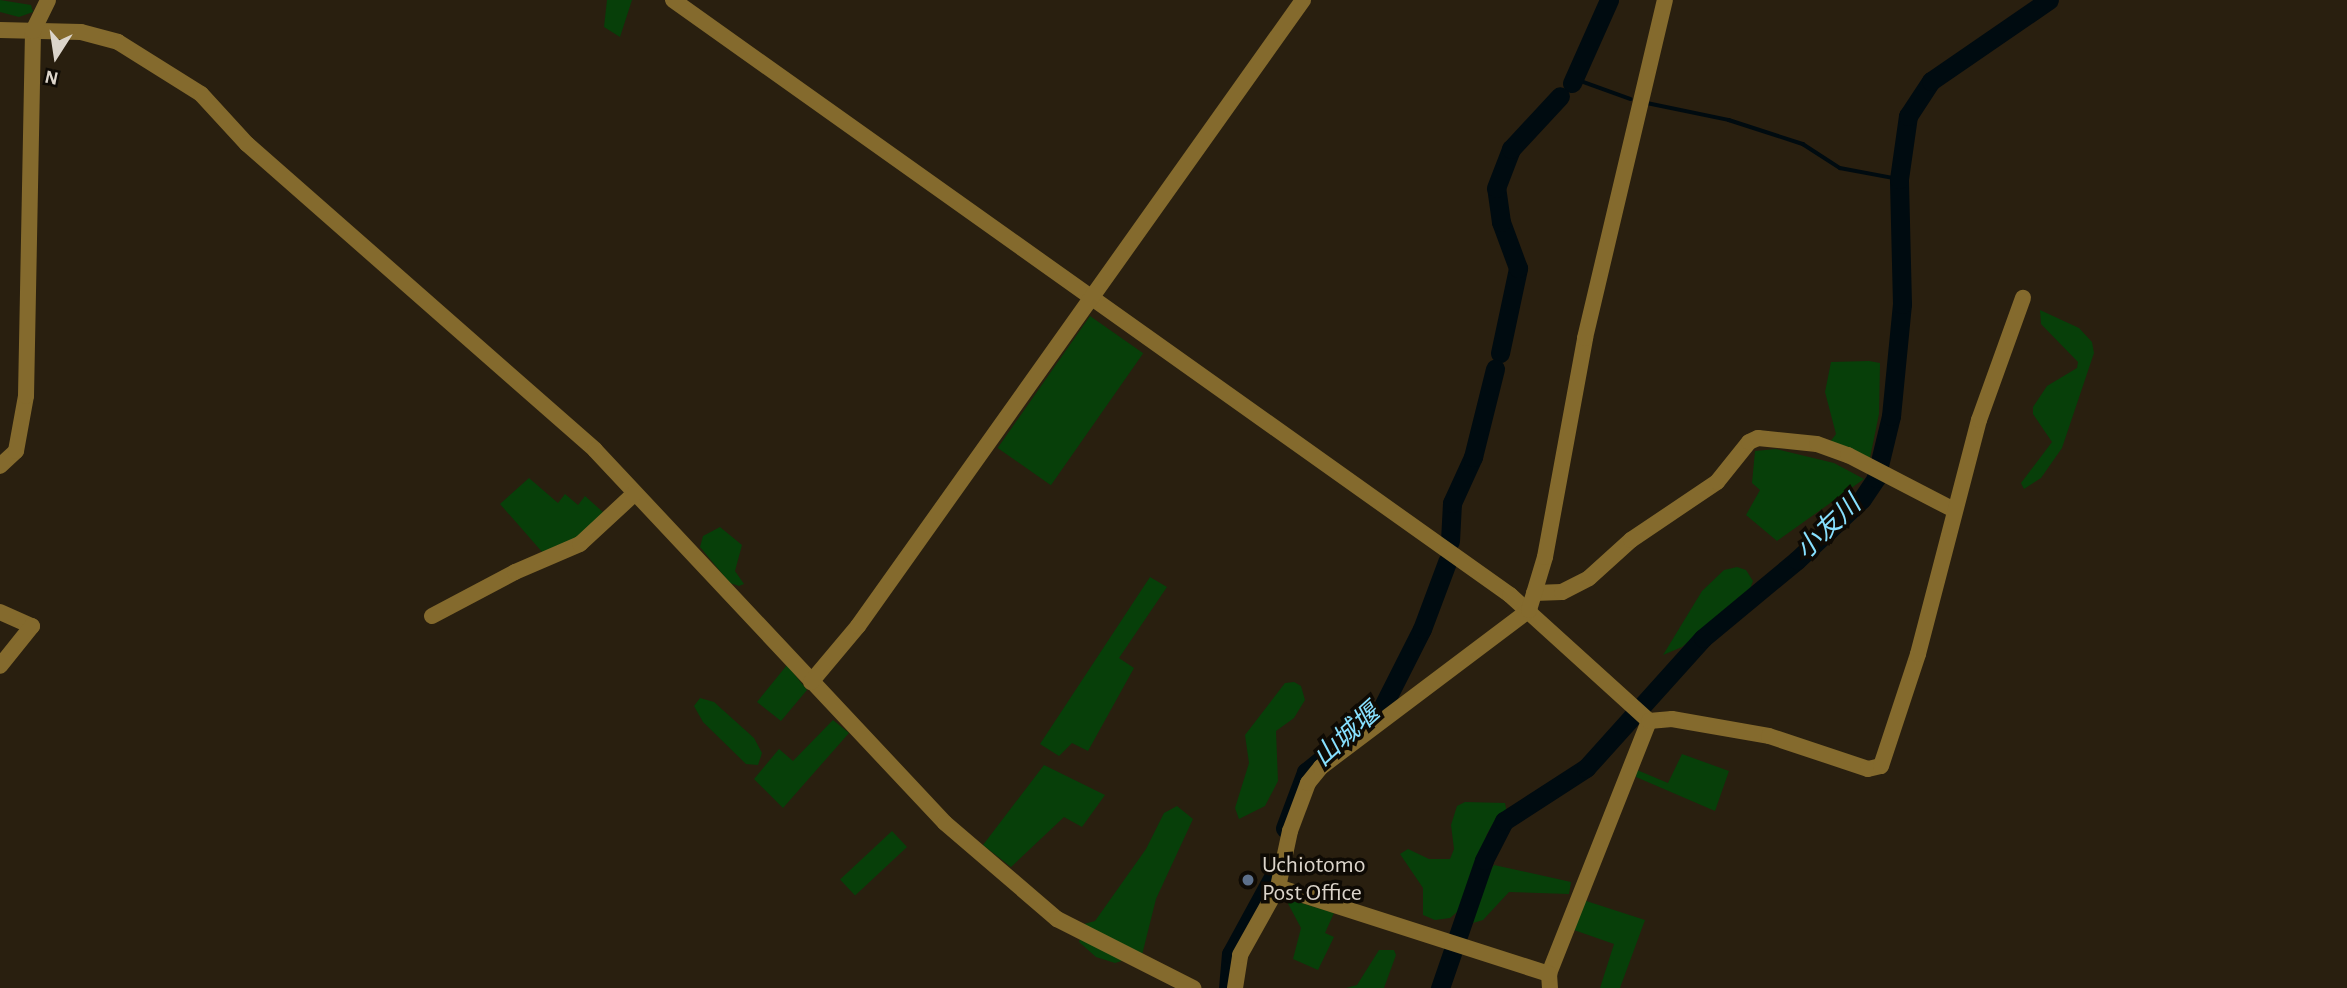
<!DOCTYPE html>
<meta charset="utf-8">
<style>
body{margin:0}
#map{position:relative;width:2347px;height:988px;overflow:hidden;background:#291f0f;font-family:"Alegreya Sans","Noto Sans JP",sans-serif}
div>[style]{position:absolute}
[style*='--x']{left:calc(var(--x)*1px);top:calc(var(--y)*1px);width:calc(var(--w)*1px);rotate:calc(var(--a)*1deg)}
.green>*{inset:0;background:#073f09;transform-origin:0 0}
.stream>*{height:3.5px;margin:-1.75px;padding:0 1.75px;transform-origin:1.75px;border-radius:1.75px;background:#000b10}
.river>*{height:19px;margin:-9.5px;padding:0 9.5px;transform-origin:9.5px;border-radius:9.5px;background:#000b10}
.minor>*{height:16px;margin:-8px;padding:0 8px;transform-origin:8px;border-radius:8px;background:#846a2d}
.dots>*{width:19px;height:19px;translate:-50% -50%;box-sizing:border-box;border:4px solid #0e0a04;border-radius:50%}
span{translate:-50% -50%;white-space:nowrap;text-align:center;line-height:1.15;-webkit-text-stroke:7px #0e0a04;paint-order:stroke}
.poi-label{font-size:24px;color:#dcd5cb}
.left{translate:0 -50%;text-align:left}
.water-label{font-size:26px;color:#87e0ff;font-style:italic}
.north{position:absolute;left:21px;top:21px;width:70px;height:70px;-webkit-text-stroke:5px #0e0a04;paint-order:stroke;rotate:192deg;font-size:19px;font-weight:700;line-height:28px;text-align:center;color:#dcd5cb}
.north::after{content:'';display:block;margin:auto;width:24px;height:32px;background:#dcd5cb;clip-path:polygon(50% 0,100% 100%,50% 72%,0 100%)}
</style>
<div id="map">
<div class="green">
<div style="clip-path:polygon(0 0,31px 5px,33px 12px,19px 17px,0 12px)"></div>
<div style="clip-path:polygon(607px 0,632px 0,620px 37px,604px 27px)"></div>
<div style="clip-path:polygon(2040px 310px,2079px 328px,2092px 342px,2094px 353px,2062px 448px,2041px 478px,2024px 489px,2021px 483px,2052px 442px,2033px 414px,2033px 407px,2047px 386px,2077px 368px,2078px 362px,2041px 324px)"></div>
<div style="left:1090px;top:316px;width:65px;height:161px;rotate:35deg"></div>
<div style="clip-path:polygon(1869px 361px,1880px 363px,1879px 414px,1870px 458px,1830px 442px,1836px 434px,1825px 392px,1831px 362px)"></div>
<div style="clip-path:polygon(1776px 449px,1834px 463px,1864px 479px,1777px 541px,1746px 515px,1760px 490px,1752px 483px,1755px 451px)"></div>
<div style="clip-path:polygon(529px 478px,558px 503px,565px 494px,578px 505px,585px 496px,604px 513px,580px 536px,543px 553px,500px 504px)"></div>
<div style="clip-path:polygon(720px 527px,742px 545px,735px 571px,744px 584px,739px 586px,730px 583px,700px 547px,703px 536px)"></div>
<div style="clip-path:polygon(1737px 567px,1746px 570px,1753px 581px,1750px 589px,1682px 647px,1663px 655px,1702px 591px,1724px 570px)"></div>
<div style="clip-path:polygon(1150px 577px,1167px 587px,1119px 658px,1134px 668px,1088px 751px,1072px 743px,1059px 756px,1040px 744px)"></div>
<div style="clip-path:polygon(787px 665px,807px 690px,781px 721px,757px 702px)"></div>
<div style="clip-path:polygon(1294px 682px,1301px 686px,1305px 700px,1294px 718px,1276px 731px,1278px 781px,1265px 806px,1239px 819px,1235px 808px,1249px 763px,1245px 735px,1285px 683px)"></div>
<div style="clip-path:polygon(700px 698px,714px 702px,754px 738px,762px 753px,758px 765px,746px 764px,703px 722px,694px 706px)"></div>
<div style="clip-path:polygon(833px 720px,849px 733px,783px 808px,754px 779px,779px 749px,793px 761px)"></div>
<div style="clip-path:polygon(1682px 754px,1729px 771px,1715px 811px,1636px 777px,1637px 770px,1668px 783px)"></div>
<div style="clip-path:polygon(1044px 765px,1105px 795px,1082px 827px,1064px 817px,1011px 867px,983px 845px)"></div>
<div style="clip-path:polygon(1465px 802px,1505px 803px,1507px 813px,1497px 817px,1487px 834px,1463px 907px,1450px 918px,1435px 920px,1423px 915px,1423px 888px,1400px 854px,1408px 849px,1429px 859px,1450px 859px,1454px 849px,1451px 825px,1457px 806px)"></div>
<div style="clip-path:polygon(1177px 806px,1193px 819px,1156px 899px,1142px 955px,1115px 963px,1096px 957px,1079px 942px,1084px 924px,1095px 921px,1146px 849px,1164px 813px)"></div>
<div style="left:892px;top:831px;width:22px;height:71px;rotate:47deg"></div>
<div style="clip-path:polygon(1494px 865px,1571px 882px,1569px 894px,1509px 892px,1483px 920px,1473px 923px,1482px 882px)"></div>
<div style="clip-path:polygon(1285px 898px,1334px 913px,1325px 933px,1334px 937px,1318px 970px,1293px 959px,1301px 928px)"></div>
<div style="clip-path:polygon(1580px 899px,1645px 920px,1620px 988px,1600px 988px,1614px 944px,1571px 929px)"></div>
<div style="clip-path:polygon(1379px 950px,1394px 950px,1396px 955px,1384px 988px,1346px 988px,1357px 985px)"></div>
</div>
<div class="stream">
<div style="--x:1575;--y:79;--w:59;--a:19.7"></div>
<div style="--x:1647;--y:103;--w:84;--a:11.7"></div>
<div style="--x:1729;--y:120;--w:78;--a:18"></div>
<div style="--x:1803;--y:144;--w:44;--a:33"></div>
<div style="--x:1840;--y:168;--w:60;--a:10.6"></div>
</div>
<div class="river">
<div style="--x:1572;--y:83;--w:91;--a:-66"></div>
<div style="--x:1500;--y:353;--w:87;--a:-78"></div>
<div style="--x:1518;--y:268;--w:49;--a:-110.3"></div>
<div style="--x:1501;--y:222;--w:34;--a:-98"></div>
<div style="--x:1496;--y:188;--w:42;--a:-69"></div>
<div style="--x:1511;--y:149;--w:72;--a:-47.2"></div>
<div style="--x:1450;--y:541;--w:38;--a:-87"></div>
<div style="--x:1452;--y:503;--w:51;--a:-65.5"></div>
<div style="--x:1473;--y:457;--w:91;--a:-76"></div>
<div style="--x:1285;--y:828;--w:60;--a:-69.4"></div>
<div style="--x:1306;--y:772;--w:95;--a:-39"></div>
<div style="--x:1380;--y:712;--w:93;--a:-63.2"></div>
<div style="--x:1422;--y:629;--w:72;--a:-69.5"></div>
<div style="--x:1228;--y:988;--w:34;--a:-85"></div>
<div style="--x:1231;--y:954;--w:90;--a:-61.4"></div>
<div style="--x:1440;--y:988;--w:135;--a:-71"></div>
<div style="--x:1484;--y:860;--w:44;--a:-62.9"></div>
<div style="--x:1504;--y:821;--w:98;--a:-32.9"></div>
<div style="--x:1586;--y:768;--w:175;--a:-48"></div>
<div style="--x:1703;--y:638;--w:122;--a:-39.7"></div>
<div style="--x:1797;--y:560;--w:89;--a:-43.2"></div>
<div style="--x:1862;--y:499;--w:25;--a:-56"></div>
<div style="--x:1876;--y:478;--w:64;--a:-76.4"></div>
<div style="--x:1891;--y:416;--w:113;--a:-84.4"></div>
<div style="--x:1902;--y:304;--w:125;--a:-91.4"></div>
<div style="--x:1899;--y:179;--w:64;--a:-81.9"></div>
<div style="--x:1908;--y:116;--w:42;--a:-56.7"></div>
<div style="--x:1931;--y:81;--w:143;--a:-34.5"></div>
</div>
<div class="minor">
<div style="--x:673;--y:0;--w:1027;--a:35.41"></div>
<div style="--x:1510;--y:595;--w:188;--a:42.2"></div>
<div style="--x:1649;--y:721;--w:272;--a:111.6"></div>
<div style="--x:1549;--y:974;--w:14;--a:86"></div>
<div style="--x:0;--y:30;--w:81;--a:1.4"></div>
<div style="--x:81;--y:32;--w:38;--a:15"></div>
<div style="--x:118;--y:42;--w:98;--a:32.1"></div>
<div style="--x:201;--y:94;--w:68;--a:47.4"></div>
<div style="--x:247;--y:144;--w:463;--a:41.3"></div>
<div style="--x:595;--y:450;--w:511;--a:46.82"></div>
<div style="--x:945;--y:823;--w:148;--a:40.6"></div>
<div style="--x:1057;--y:919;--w:153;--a:26.9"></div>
<div style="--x:0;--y:466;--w:22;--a:-43"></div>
<div style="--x:16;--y:451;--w:56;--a:-79.7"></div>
<div style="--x:26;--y:396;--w:365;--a:-88.9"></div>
<div style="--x:33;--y:31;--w:34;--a:-64"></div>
<div style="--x:1534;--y:593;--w:28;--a:-2"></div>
<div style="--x:1562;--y:592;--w:30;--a:-27"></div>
<div style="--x:1589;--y:578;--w:57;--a:-42.1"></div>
<div style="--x:1631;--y:540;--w:104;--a:-34"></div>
<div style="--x:1717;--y:482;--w:51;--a:-51.3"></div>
<div style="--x:1749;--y:442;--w:10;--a:-24"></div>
<div style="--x:1758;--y:438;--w:59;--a:5.8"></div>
<div style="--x:1817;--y:444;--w:33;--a:20"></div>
<div style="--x:1848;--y:455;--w:119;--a:27.4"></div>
<div style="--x:0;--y:612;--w:35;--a:24"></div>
<div style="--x:32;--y:626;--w:51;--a:128.7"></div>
<div style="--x:432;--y:616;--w:94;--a:-27.9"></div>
<div style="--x:515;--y:572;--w:71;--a:-23.3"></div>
<div style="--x:580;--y:544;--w:74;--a:-42.8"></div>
<div style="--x:811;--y:682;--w:73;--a:-50"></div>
<div style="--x:858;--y:626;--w:768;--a:-54.59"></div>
<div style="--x:1649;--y:721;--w:23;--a:-5"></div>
<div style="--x:1672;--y:719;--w:98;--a:9.9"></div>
<div style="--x:1769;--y:736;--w:104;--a:18.4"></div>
<div style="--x:1868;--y:769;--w:13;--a:-13"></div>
<div style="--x:1881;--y:766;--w:118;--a:-71.7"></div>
<div style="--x:1918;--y:654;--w:242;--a:-75.4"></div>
<div style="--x:1979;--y:420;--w:130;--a:-70.2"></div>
<div style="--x:1278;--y:887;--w:285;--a:17.8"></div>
<div style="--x:1235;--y:988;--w:33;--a:-81"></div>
<div style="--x:1240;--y:955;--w:78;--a:-60.8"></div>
<div style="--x:1278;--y:887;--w:57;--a:-77.9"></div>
<div style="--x:1290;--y:831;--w:51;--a:-69.4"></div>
<div style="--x:1308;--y:783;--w:21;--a:-51"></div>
<div style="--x:1321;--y:767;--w:261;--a:-37"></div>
<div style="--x:1529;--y:610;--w:55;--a:-73.2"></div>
<div style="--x:1545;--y:557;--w:223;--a:-79.6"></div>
<div style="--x:1585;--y:338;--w:347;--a:-76.7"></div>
</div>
<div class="dots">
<div style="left:1248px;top:880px;background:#5c6f8a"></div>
</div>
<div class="poi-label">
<span class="left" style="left:1262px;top:880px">Uchiotomo<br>Post Office</span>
</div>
<div class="water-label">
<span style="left:1829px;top:528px;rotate:-44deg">小友川</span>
<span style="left:1347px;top:736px;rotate:-42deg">山城堰</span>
</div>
<div class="north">N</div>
</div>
